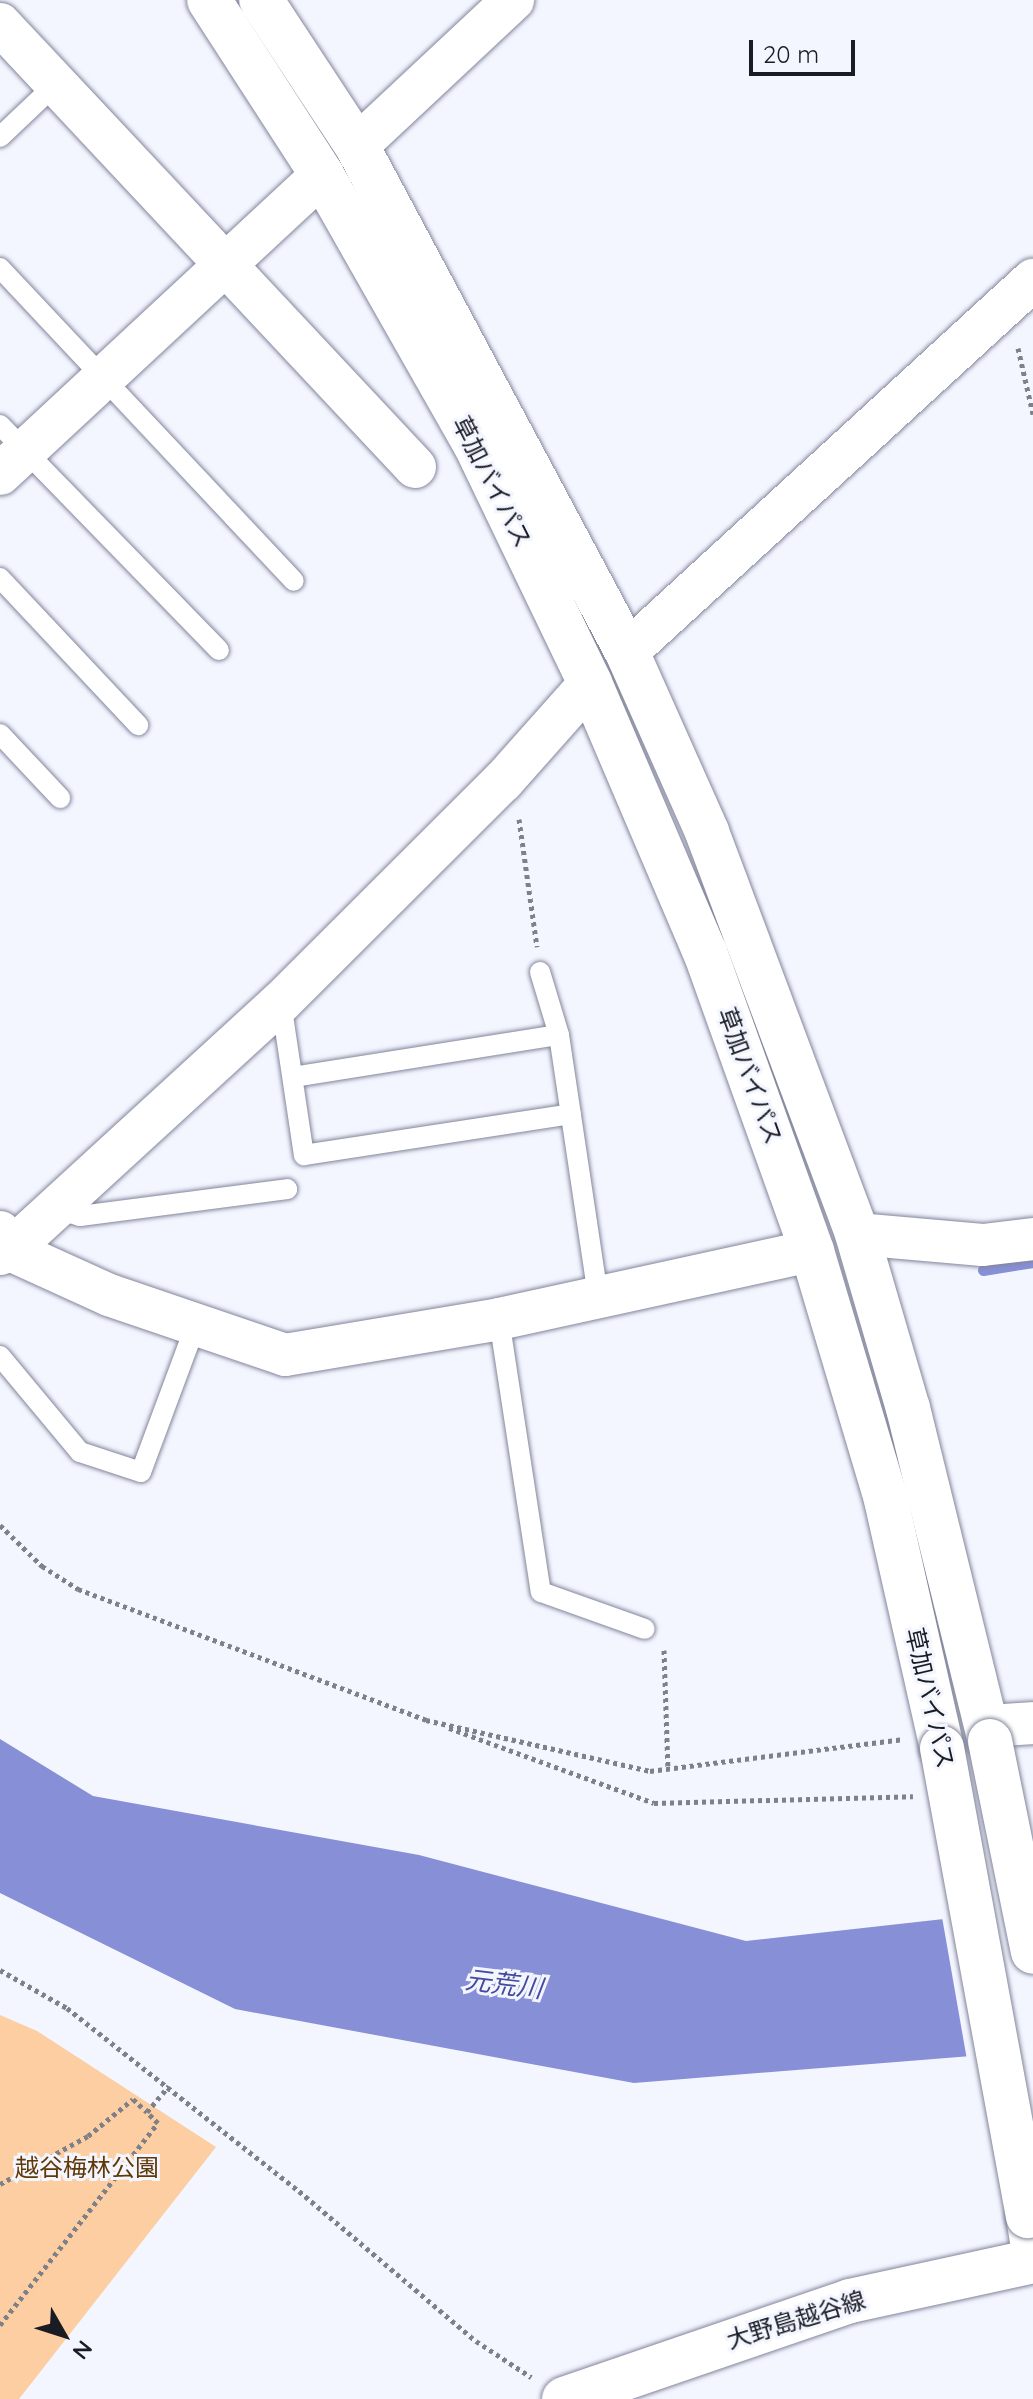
<!DOCTYPE html>
<meta charset="utf-8">
<style>
body{margin:0}
#map{position:relative;width:1033px;height:2399px;overflow:hidden;background:#f3f5ff;font-family:Quicksand,"Noto Sans JP",sans-serif}
div>[style]{position:absolute}
[style*='--x']{left:calc(var(--x)*1px);top:calc(var(--y)*1px);width:calc(var(--w)*1px);rotate:calc(var(--a)*1deg)}
.green>*{inset:0;background:#fccea1}
.water>*{inset:0;background:#878fd6}
.pier>*{inset:0;background:#f3f5ff}
.stream>*{height:11px;margin:-5.5px;padding:0 5.5px;transform-origin:5.5px;border-radius:5.5px;background:#878fd6}
.path>*{height:5px;margin-top:-2.5px;transform-origin:0;background:repeating-linear-gradient(90deg,#7f818a 0 4px,transparent 0 8px)}
.roads{filter:drop-shadow(0 0 2px #82869b) drop-shadow(0 0 2px #82869b)}
.service>*{height:20px;margin:-10px;padding:0 10px;transform-origin:10px;border-radius:10px;background:#fff}
.minor>*{height:42px;margin:-21px;padding:0 21px;transform-origin:21px;border-radius:21px;background:#fff}
.secondary>*{height:44px;margin:-22px;padding:0 22px;transform-origin:22px;border-radius:22px;background:#fff}
.trunk>*{height:44px;margin:-22px;padding:0 22px;transform-origin:22px;border-radius:22px;background:#fff}
.bridges{filter:drop-shadow(0 0 2px #82869b) drop-shadow(0 0 2px #82869b)}
.trunk-bridge>*{height:44px;margin:-22px;padding:0 22px;transform-origin:22px;border-radius:22px;background:#fff}
span{translate:-50% -50%;white-space:nowrap;text-align:center;line-height:1.15;-webkit-text-stroke:6px #f3f5ff;paint-order:stroke}
.street-label{font-size:24px;color:#1a1c24}
.park-label{font-size:24px;color:#603907}
.water-label{font-size:26px;color:#464a9e;font-style:italic}
.north{position:absolute;left:24px;top:2295px;width:80px;height:80px;-webkit-text-stroke:6px #f3f5ff;paint-order:stroke;rotate:129deg;font-size:22px;font-weight:700;line-height:32px;text-align:center;color:#1a1c24}
.north::after{content:'';display:block;margin:auto;width:28px;height:36px;background:#1a1c24;clip-path:polygon(50% 0,100% 100%,50% 72%,0 100%)}
.scale{position:absolute;left:749px;top:40px;width:106px;height:36px;box-sizing:border-box;border:4px solid #1a1c24;border-top:0;padding-left:10px;font-size:24px;line-height:28px;white-space:nowrap;color:#1a1c24;-webkit-text-stroke:6px #f3f5ff;paint-order:stroke}
</style>
<div id="map">
<div class="green">
<div style="clip-path:polygon(0 2015px,37px 2031px,216px 2147px,19px 2399px,0 2399px)"></div>
</div>
<div class="water">
<div style="clip-path:polygon(0 1739px,93px 1796px,419px 1855px,746px 1941px,1033px 1909px,1033px 2051px,634px 2083px,235px 2009px,0 1893px)"></div>
</div>
<div class="pier">
<div style="clip-path:polygon(1033px 1905px,1033px 2055px,967px 2060px,942px 1917px)"></div>
</div>
<div class="stream">
<div style="--x:983;--y:1270;--w:51;--a:-9.1"></div>
</div>
<div class="path">
<div style="--x:1018;--y:348;--w:68;--a:77.2"></div>
<div style="--x:519;--y:819;--w:129;--a:82"></div>
<div style="--x:0;--y:1525;--w:59;--a:44.3"></div>
<div style="--x:42;--y:1566;--w:43;--a:32.6"></div>
<div style="--x:78;--y:1589;--w:372;--a:20.6"></div>
<div style="--x:426;--y:1720;--w:230;--a:12.8"></div>
<div style="--x:650;--y:1771;--w:254;--a:-7.2"></div>
<div style="--x:664;--y:1650;--w:119;--a:88.1"></div>
<div style="--x:449;--y:1728;--w:218;--a:20.1"></div>
<div style="--x:654;--y:1803;--w:259;--a:-1.5"></div>
<div style="--x:0;--y:1970;--w:77;--a:29.6"></div>
<div style="--x:67;--y:2008;--w:295;--a:38.3"></div>
<div style="--x:299;--y:2191;--w:232;--a:40.3"></div>
<div style="--x:476;--y:2341;--w:66;--a:33.2"></div>
<div style="--x:0;--y:2184;--w:100;--a:-28.6"></div>
<div style="--x:88;--y:2136;--w:58;--a:-39.4"></div>
<div style="--x:133;--y:2099;--w:19;--a:43"></div>
<div style="--x:147;--y:2112;--w:34;--a:-50"></div>
<div style="--x:0;--y:2325;--w:256;--a:-52"></div>
<div style="--x:158;--y:2123;--w:16;--a:-135"></div>
</div>
<div class="roads">
<div class="service">
<div style="--x:0;--y:137;--w:79;--a:-43.5"></div>
<div style="--x:0;--y:268;--w:429;--a:46.8"></div>
<div style="--x:0;--y:425;--w:314;--a:45.8"></div>
<div style="--x:0;--y:578;--w:202;--a:46.8"></div>
<div style="--x:0;--y:734;--w:88;--a:46.8"></div>
<div style="--x:540;--y:972;--w:66;--a:73.2"></div>
<div style="--x:559;--y:1035;--w:265;--a:81.5"></div>
<div style="--x:281;--y:1002;--w:155;--a:81.5"></div>
<div style="--x:304;--y:1155;--w:270;--a:-8.7"></div>
<div style="--x:293;--y:1077;--w:269;--a:-9"></div>
<div style="--x:54;--y:1208;--w:27;--a:17"></div>
<div style="--x:80;--y:1216;--w:209;--a:-7.4"></div>
<div style="--x:499;--y:1319;--w:276;--a:81.3"></div>
<div style="--x:541;--y:1592;--w:110;--a:19.6"></div>
<div style="--x:0;--y:1356;--w:125;--a:50.2"></div>
<div style="--x:80;--y:1452;--w:64;--a:18.2"></div>
<div style="--x:141;--y:1472;--w:158;--a:-69.6"></div>
</div>
<div class="minor">
<div style="--x:0;--y:24;--w:607;--a:46.87"></div>
<div style="--x:357;--y:146;--w:214;--a:-43.1"></div>
<div style="--x:0;--y:474;--w:439;--a:-42.9"></div>
<div style="--x:627;--y:652;--w:551;--a:-42.5"></div>
<div style="--x:0;--y:1232;--w:21;--a:61"></div>
<div style="--x:10;--y:1250;--w:109;--a:24.4"></div>
<div style="--x:109;--y:1295;--w:186;--a:18.8"></div>
<div style="--x:285;--y:1355;--w:217;--a:-9.5"></div>
<div style="--x:499;--y:1319;--w:320;--a:-12.3"></div>
<div style="--x:857;--y:1234;--w:126;--a:5"></div>
<div style="--x:983;--y:1245;--w:50;--a:-6.8"></div>
<div style="--x:0;--y:1254;--w:11;--a:-22"></div>
<div style="--x:10;--y:1250;--w:367;--a:-42.5"></div>
<div style="--x:281;--y:1002;--w:313;--a:-44.9"></div>
<div style="--x:503;--y:781;--w:131;--a:-48.4"></div>
<div style="--x:987;--y:1726;--w:46;--a:-3.7"></div>
</div>
<div class="secondary">
<div style="--x:564;--y:2399;--w:302;--a:-18.9"></div>
<div style="--x:850;--y:2301;--w:187;--a:-12.3"></div>
</div>
<div class="trunk">
<div style="--x:209;--y:0;--w:208;--a:57.1"></div>
<div style="--x:322;--y:175;--w:309;--a:60.4"></div>
<div style="--x:475;--y:444;--w:265;--a:64.3"></div>
<div style="--x:590;--y:683;--w:293;--a:66.9"></div>
<div style="--x:705;--y:952;--w:318;--a:70.3"></div>
<div style="--x:812;--y:1251;--w:260;--a:73.4"></div>
<div style="--x:886;--y:1500;--w:254;--a:77.3"></div>
<div style="--x:261;--y:0;--w:175;--a:56.7"></div>
<div style="--x:357;--y:146;--w:574;--a:61.92"></div>
<div style="--x:627;--y:652;--w:197;--a:66"></div>
<div style="--x:707;--y:832;--w:429;--a:69.5"></div>
<div style="--x:857;--y:1234;--w:181;--a:73.7"></div>
<div style="--x:908;--y:1408;--w:343;--a:76.2"></div>
<div style="--x:1028;--y:2216;--w:31;--a:81"></div>
</div>
</div>
<div class="bridges">
<div class="trunk-bridge">
<div style="--x:990;--y:1741;--w:215;--a:78.5"></div>
<div style="--x:942;--y:1748;--w:476;--a:79.6"></div>
</div>
</div>
<div class="street-label">
<span style="left:492px;top:482px;rotate:63deg">草加バイパス</span>
<span style="left:750px;top:1076px;rotate:70deg">草加バイパス</span>
<span style="left:930px;top:1698px;rotate:77deg">草加バイパス</span>
<span style="left:796px;top:2320px;rotate:-17deg">大野島越谷線</span>
</div>
<div class="park-label">
<span style="left:87px;top:2168px">越谷梅林公園</span>
</div>
<div class="water-label">
<span style="left:504px;top:1984px;rotate:7deg">元荒川</span>
</div>
<div class="north">N</div>
<div class="scale">20 m</div>
</div>
